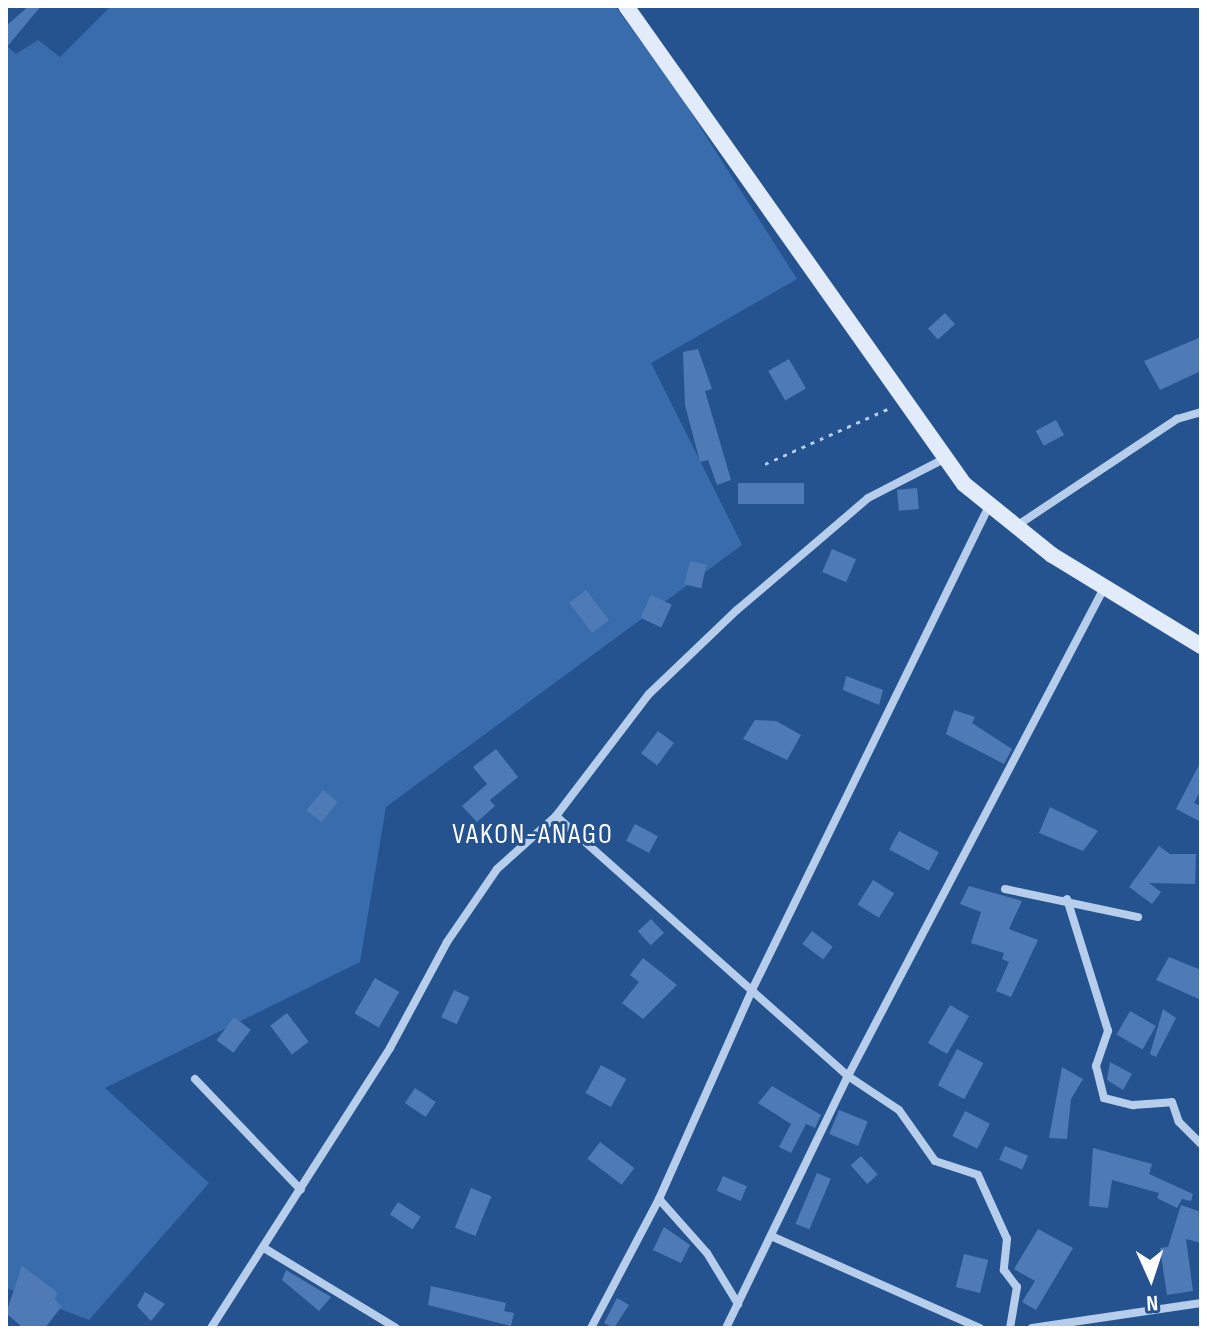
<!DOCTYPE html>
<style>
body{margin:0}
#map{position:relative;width:1207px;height:1334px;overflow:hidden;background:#25538f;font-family:"Sofia Sans Condensed",sans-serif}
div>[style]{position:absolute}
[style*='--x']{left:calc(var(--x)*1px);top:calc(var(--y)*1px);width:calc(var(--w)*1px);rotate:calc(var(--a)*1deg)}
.green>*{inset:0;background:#396cac}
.building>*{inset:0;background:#4e7bb5;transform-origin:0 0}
.path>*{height:3px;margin-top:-1.5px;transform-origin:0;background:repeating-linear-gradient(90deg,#b6ceeb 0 4px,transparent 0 10px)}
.minor>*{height:8px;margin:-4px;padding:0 4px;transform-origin:4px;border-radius:4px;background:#b6ceeb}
.secondary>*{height:16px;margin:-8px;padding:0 8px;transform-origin:8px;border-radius:8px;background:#e1ebf9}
span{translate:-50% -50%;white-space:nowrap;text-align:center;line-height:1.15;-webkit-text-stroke:6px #25538f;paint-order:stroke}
.quarter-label{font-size:28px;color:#fff;letter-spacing:2px}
.frame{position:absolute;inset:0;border:8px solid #fff;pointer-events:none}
.north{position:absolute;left:1111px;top:1238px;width:80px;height:80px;-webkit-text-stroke:6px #25538f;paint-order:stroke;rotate:177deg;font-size:22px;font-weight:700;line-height:32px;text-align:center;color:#fff}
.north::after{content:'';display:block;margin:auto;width:28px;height:36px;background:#fff;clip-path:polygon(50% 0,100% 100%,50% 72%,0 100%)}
</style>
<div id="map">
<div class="green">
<div style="clip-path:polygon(111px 6px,615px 6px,683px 100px,797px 279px,651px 363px,742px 545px,386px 807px,360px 962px,105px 1088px,209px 1183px,89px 1320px,6px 1288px,6px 45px,16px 54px,38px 40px,60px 57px)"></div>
</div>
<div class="building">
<div style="clip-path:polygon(29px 6px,41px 6px,6px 48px,6px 26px)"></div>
<div style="left:945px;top:313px;width:15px;height:23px;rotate:48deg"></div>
<div style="clip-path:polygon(1201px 337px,1201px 371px,1160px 390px,1144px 361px)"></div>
<div style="clip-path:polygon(698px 349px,712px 389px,705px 391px,731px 480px,717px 485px,708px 460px,700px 462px,685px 405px,683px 352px)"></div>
<div style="left:789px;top:359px;width:34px;height:24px;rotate:60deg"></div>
<div style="left:1056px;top:420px;width:17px;height:23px;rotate:62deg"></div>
<div style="left:804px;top:483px;width:21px;height:66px;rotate:90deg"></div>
<div style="left:917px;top:488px;width:21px;height:20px;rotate:85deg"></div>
<div style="left:832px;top:549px;width:26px;height:25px;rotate:23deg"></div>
<div style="left:690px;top:561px;width:17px;height:24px;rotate:13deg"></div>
<div style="left:586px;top:590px;width:38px;height:21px;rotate:53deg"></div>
<div style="left:651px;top:595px;width:23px;height:25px;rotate:25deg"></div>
<div style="clip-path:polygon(846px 676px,883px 690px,879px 705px,843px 690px)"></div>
<div style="clip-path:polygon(954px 710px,975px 717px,972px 723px,1012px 749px,1004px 764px,946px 734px)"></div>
<div style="clip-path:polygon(755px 720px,776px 721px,801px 735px,787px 760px,743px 739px)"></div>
<div style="left:658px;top:731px;width:20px;height:28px;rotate:37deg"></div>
<div style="clip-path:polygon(496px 749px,518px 777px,490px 800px,495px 806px,477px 822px,462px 806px,487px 784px,473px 767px)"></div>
<div style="clip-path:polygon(1201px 761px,1201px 790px,1194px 803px,1201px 806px,1201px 822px,1176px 809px)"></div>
<div style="left:323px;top:790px;width:19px;height:26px;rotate:39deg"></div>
<div style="clip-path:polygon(1050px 807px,1098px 831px,1083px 851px,1039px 833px)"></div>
<div style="left:635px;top:824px;width:26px;height:19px;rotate:28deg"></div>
<div style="left:899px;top:831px;width:45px;height:21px;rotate:28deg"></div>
<div style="clip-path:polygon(1159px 846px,1170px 854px,1196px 854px,1195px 884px,1149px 883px,1161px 892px,1152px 904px,1129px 887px)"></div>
<div style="left:873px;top:880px;width:25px;height:29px;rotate:32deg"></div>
<div style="clip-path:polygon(969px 886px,1022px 901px,1009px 929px,1038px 940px,1011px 997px,996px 991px,1009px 962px,1002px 959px,1004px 953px,971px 943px,981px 912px,960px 904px)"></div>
<div style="left:651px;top:919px;width:19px;height:18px;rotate:47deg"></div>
<div style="left:812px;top:931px;width:26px;height:16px;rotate:37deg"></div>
<div style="clip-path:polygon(1169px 957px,1201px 970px,1201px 1000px,1156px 980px)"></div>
<div style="clip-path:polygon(643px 958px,677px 985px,643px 1019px,622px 1003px,639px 982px,630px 975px)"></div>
<div style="left:375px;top:978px;width:28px;height:41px;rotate:30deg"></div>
<div style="left:454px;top:990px;width:17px;height:30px;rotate:25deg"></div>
<div style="left:950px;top:1005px;width:22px;height:44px;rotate:30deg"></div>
<div style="clip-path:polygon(1163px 1009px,1176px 1018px,1156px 1057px,1150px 1054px)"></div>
<div style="left:1130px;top:1011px;width:30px;height:27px;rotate:30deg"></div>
<div style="left:287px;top:1013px;width:36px;height:21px;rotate:53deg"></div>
<div style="left:234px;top:1017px;width:21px;height:29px;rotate:37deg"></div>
<div style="left:957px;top:1049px;width:30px;height:41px;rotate:28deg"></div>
<div style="clip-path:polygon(1110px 1062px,1132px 1074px,1123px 1090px,1107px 1080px)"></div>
<div style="left:601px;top:1065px;width:29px;height:32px;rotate:29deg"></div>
<div style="clip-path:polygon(1062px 1067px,1083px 1079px,1071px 1099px,1067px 1139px,1049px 1138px)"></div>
<div style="clip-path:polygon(772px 1086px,821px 1115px,815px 1128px,806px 1124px,791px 1153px,779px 1147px,791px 1124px,758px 1103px)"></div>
<div style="left:415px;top:1088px;width:25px;height:18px;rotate:34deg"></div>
<div style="left:839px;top:1110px;width:31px;height:26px;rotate:22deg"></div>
<div style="left:965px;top:1111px;width:28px;height:28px;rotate:27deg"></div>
<div style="left:600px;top:1142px;width:43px;height:21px;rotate:37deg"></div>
<div style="left:1005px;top:1146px;width:25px;height:15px;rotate:23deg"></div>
<div style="clip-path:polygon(1093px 1148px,1152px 1164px,1149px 1174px,1193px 1194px,1191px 1201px,1182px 1199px,1177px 1208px,1157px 1198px,1159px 1193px,1112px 1180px,1108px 1208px,1089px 1206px)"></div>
<div style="left:861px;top:1156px;width:25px;height:14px;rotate:48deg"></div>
<div style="left:817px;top:1173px;width:15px;height:55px;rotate:23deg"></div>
<div style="left:723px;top:1176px;width:26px;height:16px;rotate:23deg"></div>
<div style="left:471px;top:1188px;width:22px;height:43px;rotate:22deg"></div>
<div style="left:398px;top:1202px;width:27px;height:15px;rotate:33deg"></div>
<div style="clip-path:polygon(1181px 1205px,1201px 1212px,1201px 1243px,1186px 1239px,1193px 1291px,1167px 1295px,1160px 1248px,1168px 1247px)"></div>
<div style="clip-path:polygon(664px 1227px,690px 1245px,681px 1263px,653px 1250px)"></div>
<div style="clip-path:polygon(1038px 1229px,1073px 1248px,1036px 1310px,1022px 1302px,1035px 1281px,1014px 1269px)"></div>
<div style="left:964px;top:1254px;width:25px;height:34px;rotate:14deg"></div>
<div style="clip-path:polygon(22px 1266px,57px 1292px,55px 1300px,62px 1306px,45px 1328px,23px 1328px,6px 1313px)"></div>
<div style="clip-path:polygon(286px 1270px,331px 1297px,319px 1311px,282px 1280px)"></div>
<div style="clip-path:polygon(431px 1286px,506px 1303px,504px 1311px,514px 1313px,511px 1326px,428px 1305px)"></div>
<div style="clip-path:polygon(145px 1292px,165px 1304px,151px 1321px,137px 1306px)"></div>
<div style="clip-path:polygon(617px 1298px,629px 1305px,614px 1328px,604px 1323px)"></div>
</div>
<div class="path">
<div style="--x:765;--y:464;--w:139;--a:-24.2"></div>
</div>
<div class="minor">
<div style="--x:1015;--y:527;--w:195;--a:-33.7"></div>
<div style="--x:1177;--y:419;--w:25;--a:-16"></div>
<div style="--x:556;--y:816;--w:391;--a:41.7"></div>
<div style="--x:848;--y:1076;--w:61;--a:33.7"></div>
<div style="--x:899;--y:1110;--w:62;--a:54.8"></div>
<div style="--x:935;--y:1161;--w:45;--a:18"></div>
<div style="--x:978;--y:1175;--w:70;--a:65.6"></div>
<div style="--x:1007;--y:1239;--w:31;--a:96"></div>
<div style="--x:1004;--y:1270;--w:21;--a:53"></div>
<div style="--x:1017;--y:1287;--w:42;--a:99.7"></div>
<div style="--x:1005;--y:889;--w:136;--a:11.9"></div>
<div style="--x:1067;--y:899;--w:138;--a:72.7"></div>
<div style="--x:1108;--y:1031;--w:37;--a:109"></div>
<div style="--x:1096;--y:1066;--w:33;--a:76"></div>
<div style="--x:1104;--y:1098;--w:30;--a:14"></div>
<div style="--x:1133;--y:1105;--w:39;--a:-4"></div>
<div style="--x:1172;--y:1102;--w:21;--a:71"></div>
<div style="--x:1179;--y:1122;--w:31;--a:45"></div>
<div style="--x:195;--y:1079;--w:153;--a:46.3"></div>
<div style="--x:659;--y:1199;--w:72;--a:48.4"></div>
<div style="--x:707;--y:1253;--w:60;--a:58.7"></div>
<div style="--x:771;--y:1236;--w:228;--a:23.8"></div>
<div style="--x:264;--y:1248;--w:154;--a:31.2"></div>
<div style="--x:211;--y:1328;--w:332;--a:-57.4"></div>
<div style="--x:390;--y:1048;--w:120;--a:-61.7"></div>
<div style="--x:447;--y:942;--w:88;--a:-55.6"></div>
<div style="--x:497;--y:869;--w:79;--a:-41.9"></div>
<div style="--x:556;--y:816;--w:153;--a:-52.7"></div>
<div style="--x:649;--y:694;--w:122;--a:-43.7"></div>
<div style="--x:737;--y:610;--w:172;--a:-40.5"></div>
<div style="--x:868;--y:498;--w:85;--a:-27.2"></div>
<div style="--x:591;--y:1328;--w:146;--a:-62.2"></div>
<div style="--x:659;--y:1199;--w:229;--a:-66"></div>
<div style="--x:752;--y:990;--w:539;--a:-63.91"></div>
<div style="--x:726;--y:1328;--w:280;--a:-64.2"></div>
<div style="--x:848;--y:1076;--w:551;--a:-62.32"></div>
<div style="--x:1032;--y:1328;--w:171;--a:-8.4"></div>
</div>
<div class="secondary">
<div style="--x:626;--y:6;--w:585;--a:54.74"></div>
<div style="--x:964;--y:484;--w:113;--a:38.9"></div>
<div style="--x:1052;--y:555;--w:175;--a:31.4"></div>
</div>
<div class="quarter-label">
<span style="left:533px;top:835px">VAKON-ANAGO</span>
</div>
<div class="frame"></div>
<div class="north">N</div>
</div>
